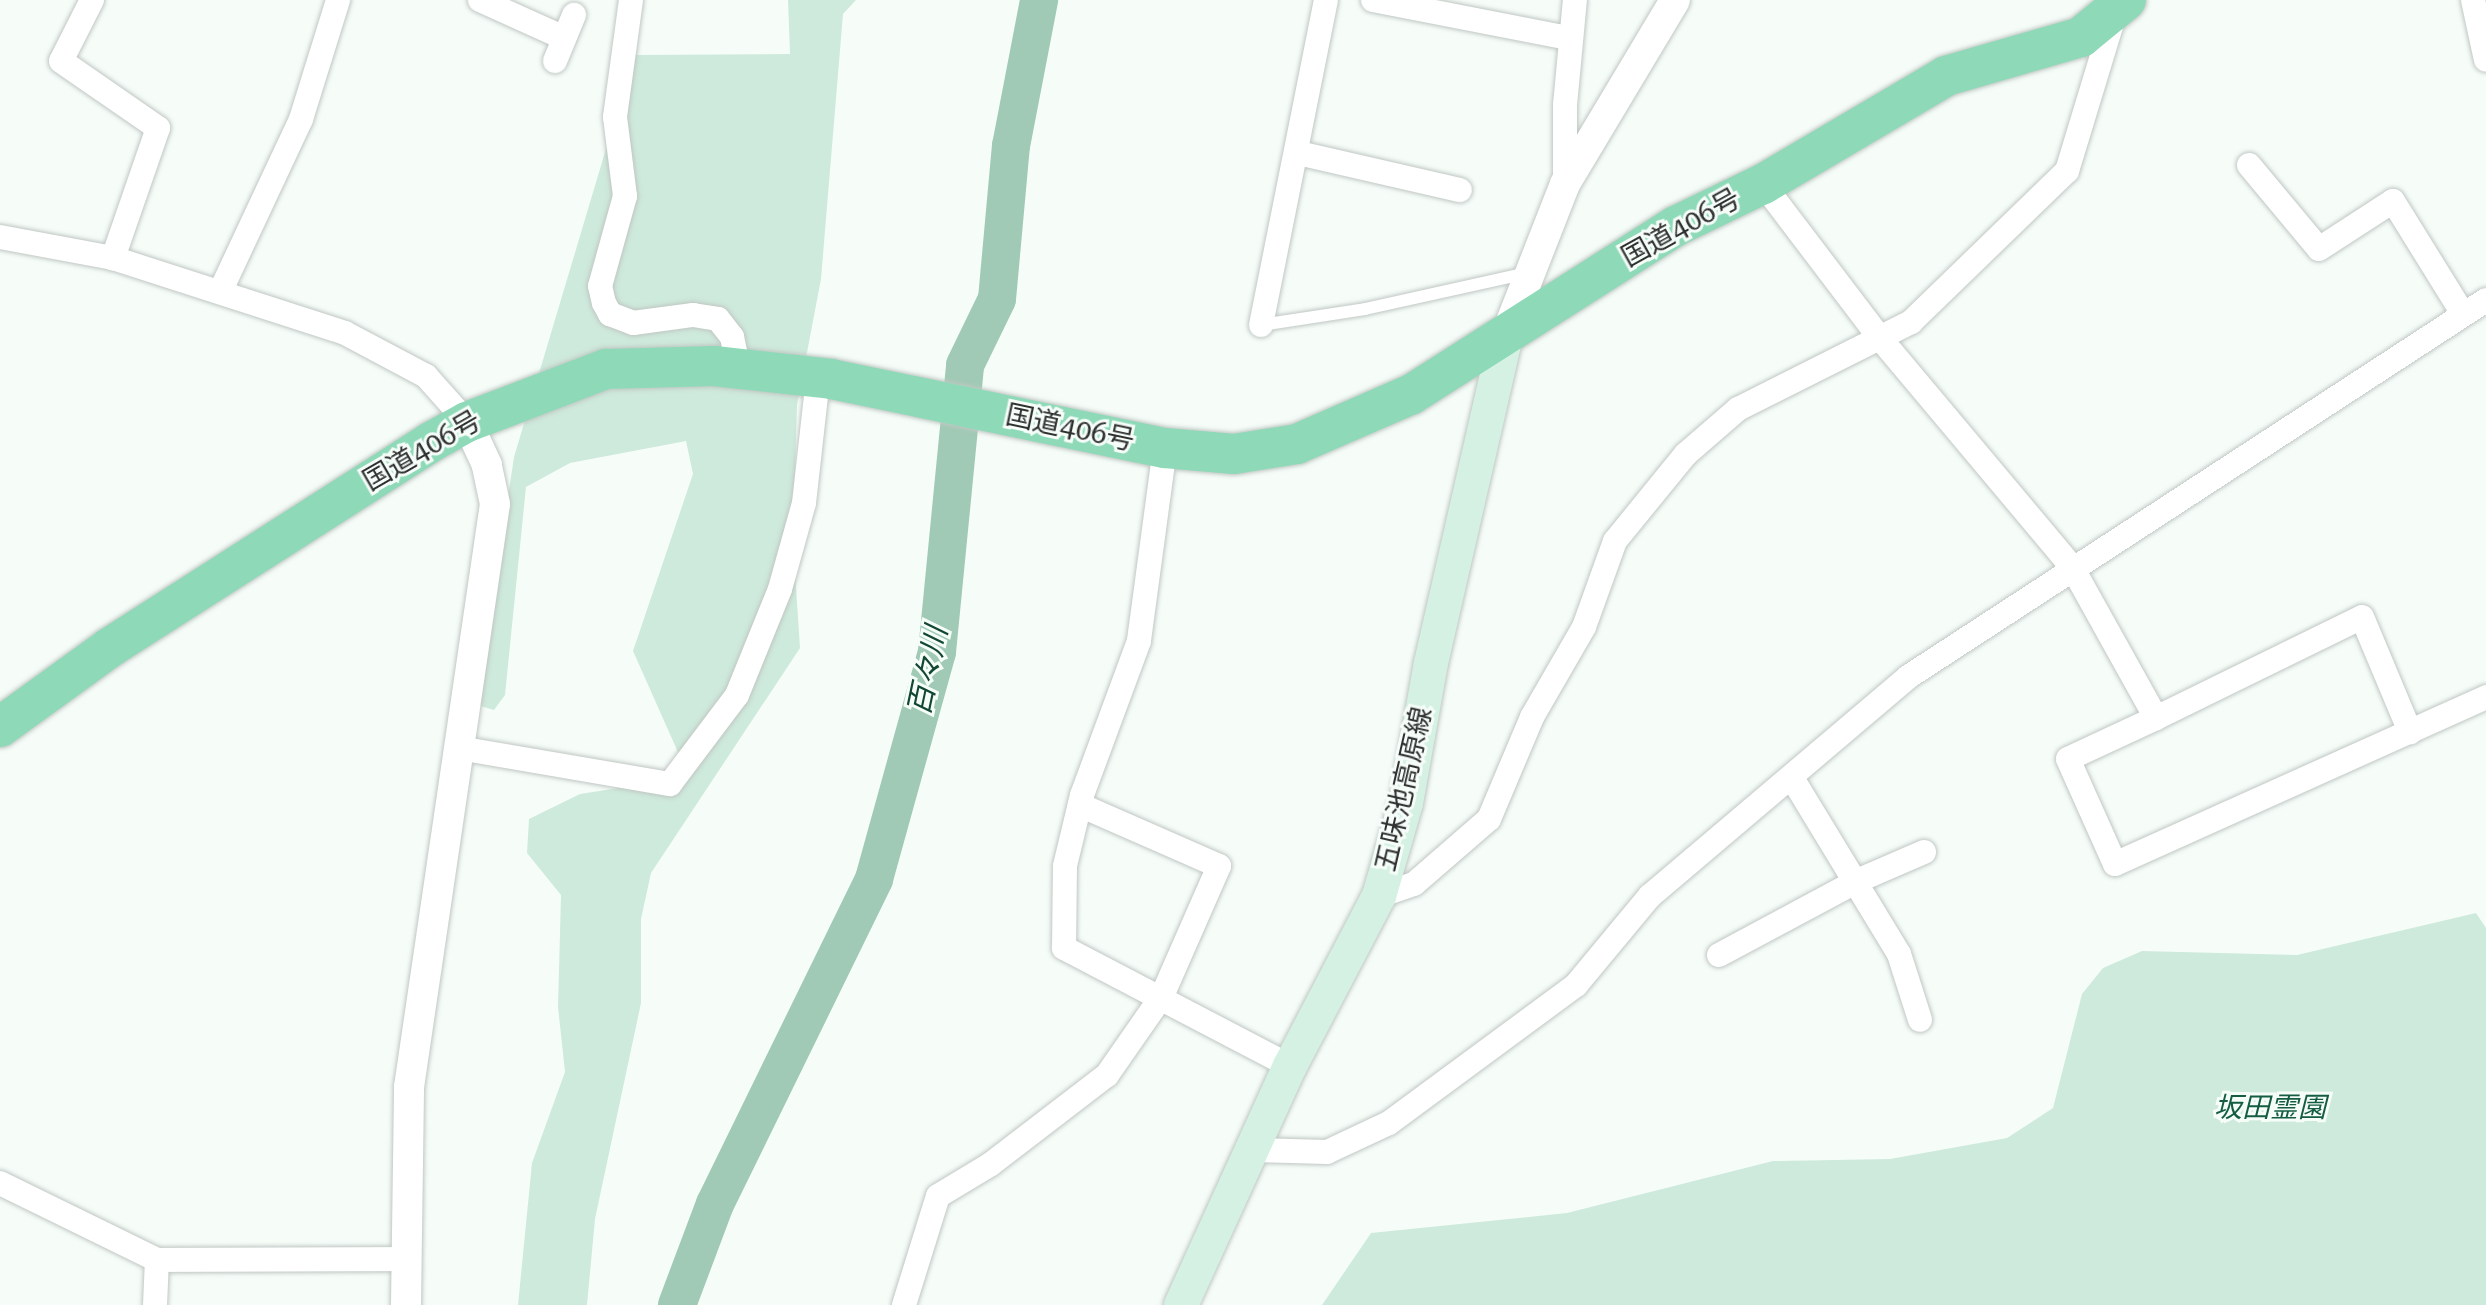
<!DOCTYPE html>
<meta charset="utf-8">
<style>
body{margin:0}
#map{position:relative;width:2486px;height:1305px;overflow:hidden;background:#f6fdf9;font-family:"Roboto Serif","Noto Sans JP",serif}
div>[style]{position:absolute}
[style*='--x']{left:calc(var(--x)*1px);top:calc(var(--y)*1px);width:calc(var(--w)*1px);rotate:calc(var(--a)*1deg)}
.green>*{inset:0;background:#ceeadc}
.river>*{height:38px;margin:-19px;padding:0 19px;transform-origin:19px;border-radius:19px;background:#a0cab5}
.roads{filter:drop-shadow(0 0 2px #c0c7c3) drop-shadow(0 0 2px #c0c7c3)}
.service>*{height:12px;margin:-6px;padding:0 6px;transform-origin:6px;border-radius:6px;background:#fff}
.minor>*{height:24px;margin:-12px;padding:0 12px;transform-origin:12px;border-radius:12px;background:#fff}
.tertiary>*{height:30px;margin:-15px;padding:0 15px;transform-origin:15px;border-radius:15px;background:#fff}
.secondary>*{height:34px;margin:-17px;padding:0 17px;transform-origin:17px;border-radius:17px;background:#d5f1e4}
.trunk>*{height:40px;margin:-20px;padding:0 20px;transform-origin:20px;border-radius:20px;background:#8edab8}
span{translate:-50% -50%;white-space:nowrap;text-align:center;line-height:1.15;-webkit-text-stroke:6px #f6fdf9;paint-order:stroke}
.street-label{font-size:28px;color:#2f3130}
.park-label{font-size:28px;color:#145d42;font-style:italic}
.water-label{font-size:30px;color:#124833;font-style:italic}
</style>
<div id="map">
<div class="green">
<div style="clip-path:polygon(788px 0,856px 0,843px 14px,821px 279px,797px 405px,793px 541px,800px 648px,651px 873px,641px 919px,641px 1003px,595px 1219px,587px 1305px,518px 1305px,532px 1163px,565px 1072px,558px 1007px,561px 895px,527px 853px,529px 819px,580px 794px,689px 777px,633px 651px,693px 474px,686px 441px,570px 463px,526px 487px,505px 695px,494px 710px,477px 705px,514px 457px,634px 55px,790px 54px)"></div>
<div style="clip-path:polygon(2476px 913px,2486px 928px,2486px 1305px,1322px 1305px,1371px 1233px,1567px 1213px,1773px 1161px,1890px 1159px,2007px 1138px,2053px 1108px,2082px 994px,2103px 968px,2142px 951px,2297px 955px)"></div>
</div>
<div class="river">
<div style="--x:677;--y:1305;--w:108;--a:-69.4"></div>
<div style="--x:715;--y:1204;--w:362;--a:-63.9"></div>
<div style="--x:874;--y:879;--w:236;--a:-74.5"></div>
<div style="--x:937;--y:652;--w:288;--a:-84.4"></div>
<div style="--x:965;--y:365;--w:73;--a:-64.1"></div>
<div style="--x:997;--y:299;--w:154;--a:-84.8"></div>
<div style="--x:1011;--y:146;--w:149;--a:-79.1"></div>
</div>
<div class="roads">
<div class="service">
<div style="--x:1261;--y:325;--w:105;--a:-8.7"></div>
<div style="--x:1365;--y:309;--w:167;--a:-12.5"></div>
</div>
<div class="minor">
<div style="--x:92;--y:0;--w:68;--a:116.9"></div>
<div style="--x:61;--y:61;--w:118;--a:34.6"></div>
<div style="--x:158;--y:128;--w:138;--a:109.1"></div>
<div style="--x:480;--y:0;--w:92;--a:24.3"></div>
<div style="--x:631;--y:0;--w:118;--a:97.8"></div>
<div style="--x:615;--y:117;--w:80;--a:82.8"></div>
<div style="--x:625;--y:196;--w:93;--a:105.5"></div>
<div style="--x:600;--y:286;--w:17;--a:77"></div>
<div style="--x:604;--y:303;--w:13;--a:61"></div>
<div style="--x:610;--y:314;--w:25;--a:21"></div>
<div style="--x:633;--y:323;--w:61;--a:-7.6"></div>
<div style="--x:693;--y:315;--w:25;--a:9"></div>
<div style="--x:718;--y:319;--w:23;--a:52"></div>
<div style="--x:732;--y:337;--w:33;--a:78"></div>
<div style="--x:1373;--y:0;--w:200;--a:11"></div>
<div style="--x:2473;--y:0;--w:61;--a:77.8"></div>
<div style="--x:555;--y:61;--w:50;--a:-67.6"></div>
<div style="--x:1298;--y:153;--w:166;--a:12.9"></div>
<div style="--x:2249;--y:165;--w:109;--a:50.2"></div>
<div style="--x:2319;--y:249;--w:88;--a:-33"></div>
<div style="--x:2393;--y:201;--w:133;--a:58.2"></div>
<div style="--x:1565;--y:184;--w:79;--a:-90"></div>
<div style="--x:1565;--y:105;--w:105;--a:-84.6"></div>
<div style="--x:1763;--y:184;--w:192;--a:52.8"></div>
<div style="--x:1879;--y:337;--w:300;--a:50"></div>
<div style="--x:2072;--y:567;--w:173;--a:60.9"></div>
<div style="--x:2156;--y:718;--w:97;--a:155"></div>
<div style="--x:2068;--y:759;--w:115;--a:65.9"></div>
<div style="--x:2115;--y:864;--w:407;--a:-24.2"></div>
<div style="--x:0;--y:237;--w:115;--a:10.5"></div>
<div style="--x:113;--y:258;--w:244;--a:17.9"></div>
<div style="--x:345;--y:333;--w:92;--a:28"></div>
<div style="--x:426;--y:376;--w:62;--a:48.3"></div>
<div style="--x:221;--y:290;--w:189;--a:-64.9"></div>
<div style="--x:301;--y:119;--w:125;--a:-72.7"></div>
<div style="--x:1261;--y:325;--w:331;--a:-78.7"></div>
<div style="--x:1165;--y:448;--w:195;--a:97.7"></div>
<div style="--x:1139;--y:641;--w:164;--a:110.3"></div>
<div style="--x:1082;--y:795;--w:73;--a:103.5"></div>
<div style="--x:1065;--y:866;--w:82;--a:90.7"></div>
<div style="--x:1064;--y:948;--w:255;--a:27.6"></div>
<div style="--x:2156;--y:718;--w:229;--a:-26.1"></div>
<div style="--x:2362;--y:617;--w:125;--a:67.3"></div>
<div style="--x:459;--y:748;--w:214;--a:9.7"></div>
<div style="--x:670;--y:784;--w:111;--a:-53"></div>
<div style="--x:737;--y:695;--w:114;--a:-67.9"></div>
<div style="--x:780;--y:589;--w:89;--a:-74.4"></div>
<div style="--x:804;--y:503;--w:126;--a:-83.6"></div>
<div style="--x:1792;--y:778;--w:206;--a:58.7"></div>
<div style="--x:1899;--y:954;--w:69;--a:72.3"></div>
<div style="--x:1379;--y:896;--w:37;--a:-19"></div>
<div style="--x:1414;--y:884;--w:99;--a:-40.9"></div>
<div style="--x:1489;--y:819;--w:111;--a:-67.1"></div>
<div style="--x:1532;--y:717;--w:104;--a:-60"></div>
<div style="--x:1584;--y:627;--w:91;--a:-70.2"></div>
<div style="--x:1615;--y:541;--w:112;--a:-50.8"></div>
<div style="--x:1686;--y:454;--w:69;--a:-40.9"></div>
<div style="--x:1738;--y:409;--w:194;--a:-26.7"></div>
<div style="--x:1911;--y:322;--w:217;--a:-44.1"></div>
<div style="--x:2067;--y:171;--w:165;--a:-73.1"></div>
<div style="--x:1719;--y:955;--w:157;--a:-28.2"></div>
<div style="--x:1857;--y:881;--w:73;--a:-23.4"></div>
<div style="--x:1254;--y:1150;--w:73;--a:1.6"></div>
<div style="--x:1327;--y:1152;--w:68;--a:-25.1"></div>
<div style="--x:1389;--y:1123;--w:232;--a:-36.4"></div>
<div style="--x:1576;--y:985;--w:116;--a:-50.3"></div>
<div style="--x:1650;--y:896;--w:338;--a:-40.3"></div>
<div style="--x:1908;--y:677;--w:690;--a:-33.11"></div>
<div style="--x:0;--y:1183;--w:175;--a:26.1"></div>
<div style="--x:157;--y:1260;--w:250;--a:-0.2"></div>
<div style="--x:155;--y:1305;--w:45;--a:-87.5"></div>
<div style="--x:904;--y:1305;--w:114;--a:-72.7"></div>
<div style="--x:938;--y:1196;--w:62;--a:-31.1"></div>
<div style="--x:991;--y:1164;--w:146;--a:-37.5"></div>
<div style="--x:1107;--y:1075;--w:96;--a:-55.2"></div>
<div style="--x:1162;--y:996;--w:142;--a:-66.3"></div>
<div style="--x:1219;--y:866;--w:152;--a:-156.3"></div>
</div>
<div class="tertiary">
<div style="--x:1507;--y:332;--w:159;--a:-68.6"></div>
<div style="--x:1565;--y:184;--w:214;--a:-59.1"></div>
<div style="--x:406;--y:1305;--w:218;--a:-89.2"></div>
<div style="--x:409;--y:1087;--w:589;--a:-81.61"></div>
<div style="--x:495;--y:504;--w:40;--a:-102"></div>
<div style="--x:487;--y:465;--w:47;--a:-114.9"></div>
</div>
<div class="secondary">
<div style="--x:1181;--y:1305;--w:263;--a:-65.5"></div>
<div style="--x:1290;--y:1066;--w:192;--a:-62.4"></div>
<div style="--x:1379;--y:896;--w:97;--a:-73.8"></div>
<div style="--x:1406;--y:803;--w:142;--a:-79.9"></div>
<div style="--x:1431;--y:663;--w:340;--a:-77.1"></div>
</div>
<div class="trunk">
<div style="--x:0;--y:727;--w:135;--a:-35.9"></div>
<div style="--x:109;--y:648;--w:382;--a:-32.6"></div>
<div style="--x:431;--y:442;--w:41;--a:-29.1"></div>
<div style="--x:467;--y:422;--w:149;--a:-20.9"></div>
<div style="--x:606;--y:369;--w:108;--a:-1.6"></div>
<div style="--x:714;--y:366;--w:118;--a:6.3"></div>
<div style="--x:831;--y:379;--w:341;--a:11.7"></div>
<div style="--x:1165;--y:448;--w:69;--a:5"></div>
<div style="--x:1234;--y:454;--w:64;--a:-9"></div>
<div style="--x:1297;--y:444;--w:125;--a:-23.5"></div>
<div style="--x:1412;--y:394;--w:313;--a:-32.5"></div>
<div style="--x:1676;--y:226;--w:97;--a:-25.8"></div>
<div style="--x:1763;--y:184;--w:212;--a:-30.5"></div>
<div style="--x:1946;--y:76;--w:141;--a:-16.1"></div>
<div style="--x:2081;--y:37;--w:58;--a:-39.4"></div>
</div>
</div>
<div class="street-label">
<span style="left:1681px;top:228px;rotate:-29deg">国道406号</span>
<span style="left:1070px;top:428px;rotate:12deg">国道406号</span>
<span style="left:422px;top:451px;rotate:-30deg">国道406号</span>
<span style="left:1404px;top:789px;rotate:-77deg">五味池高原線</span>
</div>
<div class="park-label">
<span style="left:2270px;top:1108px">坂田霊園</span>
</div>
<div class="water-label">
<span style="left:928px;top:671px;rotate:-78deg">百々川</span>
</div>
</div>
